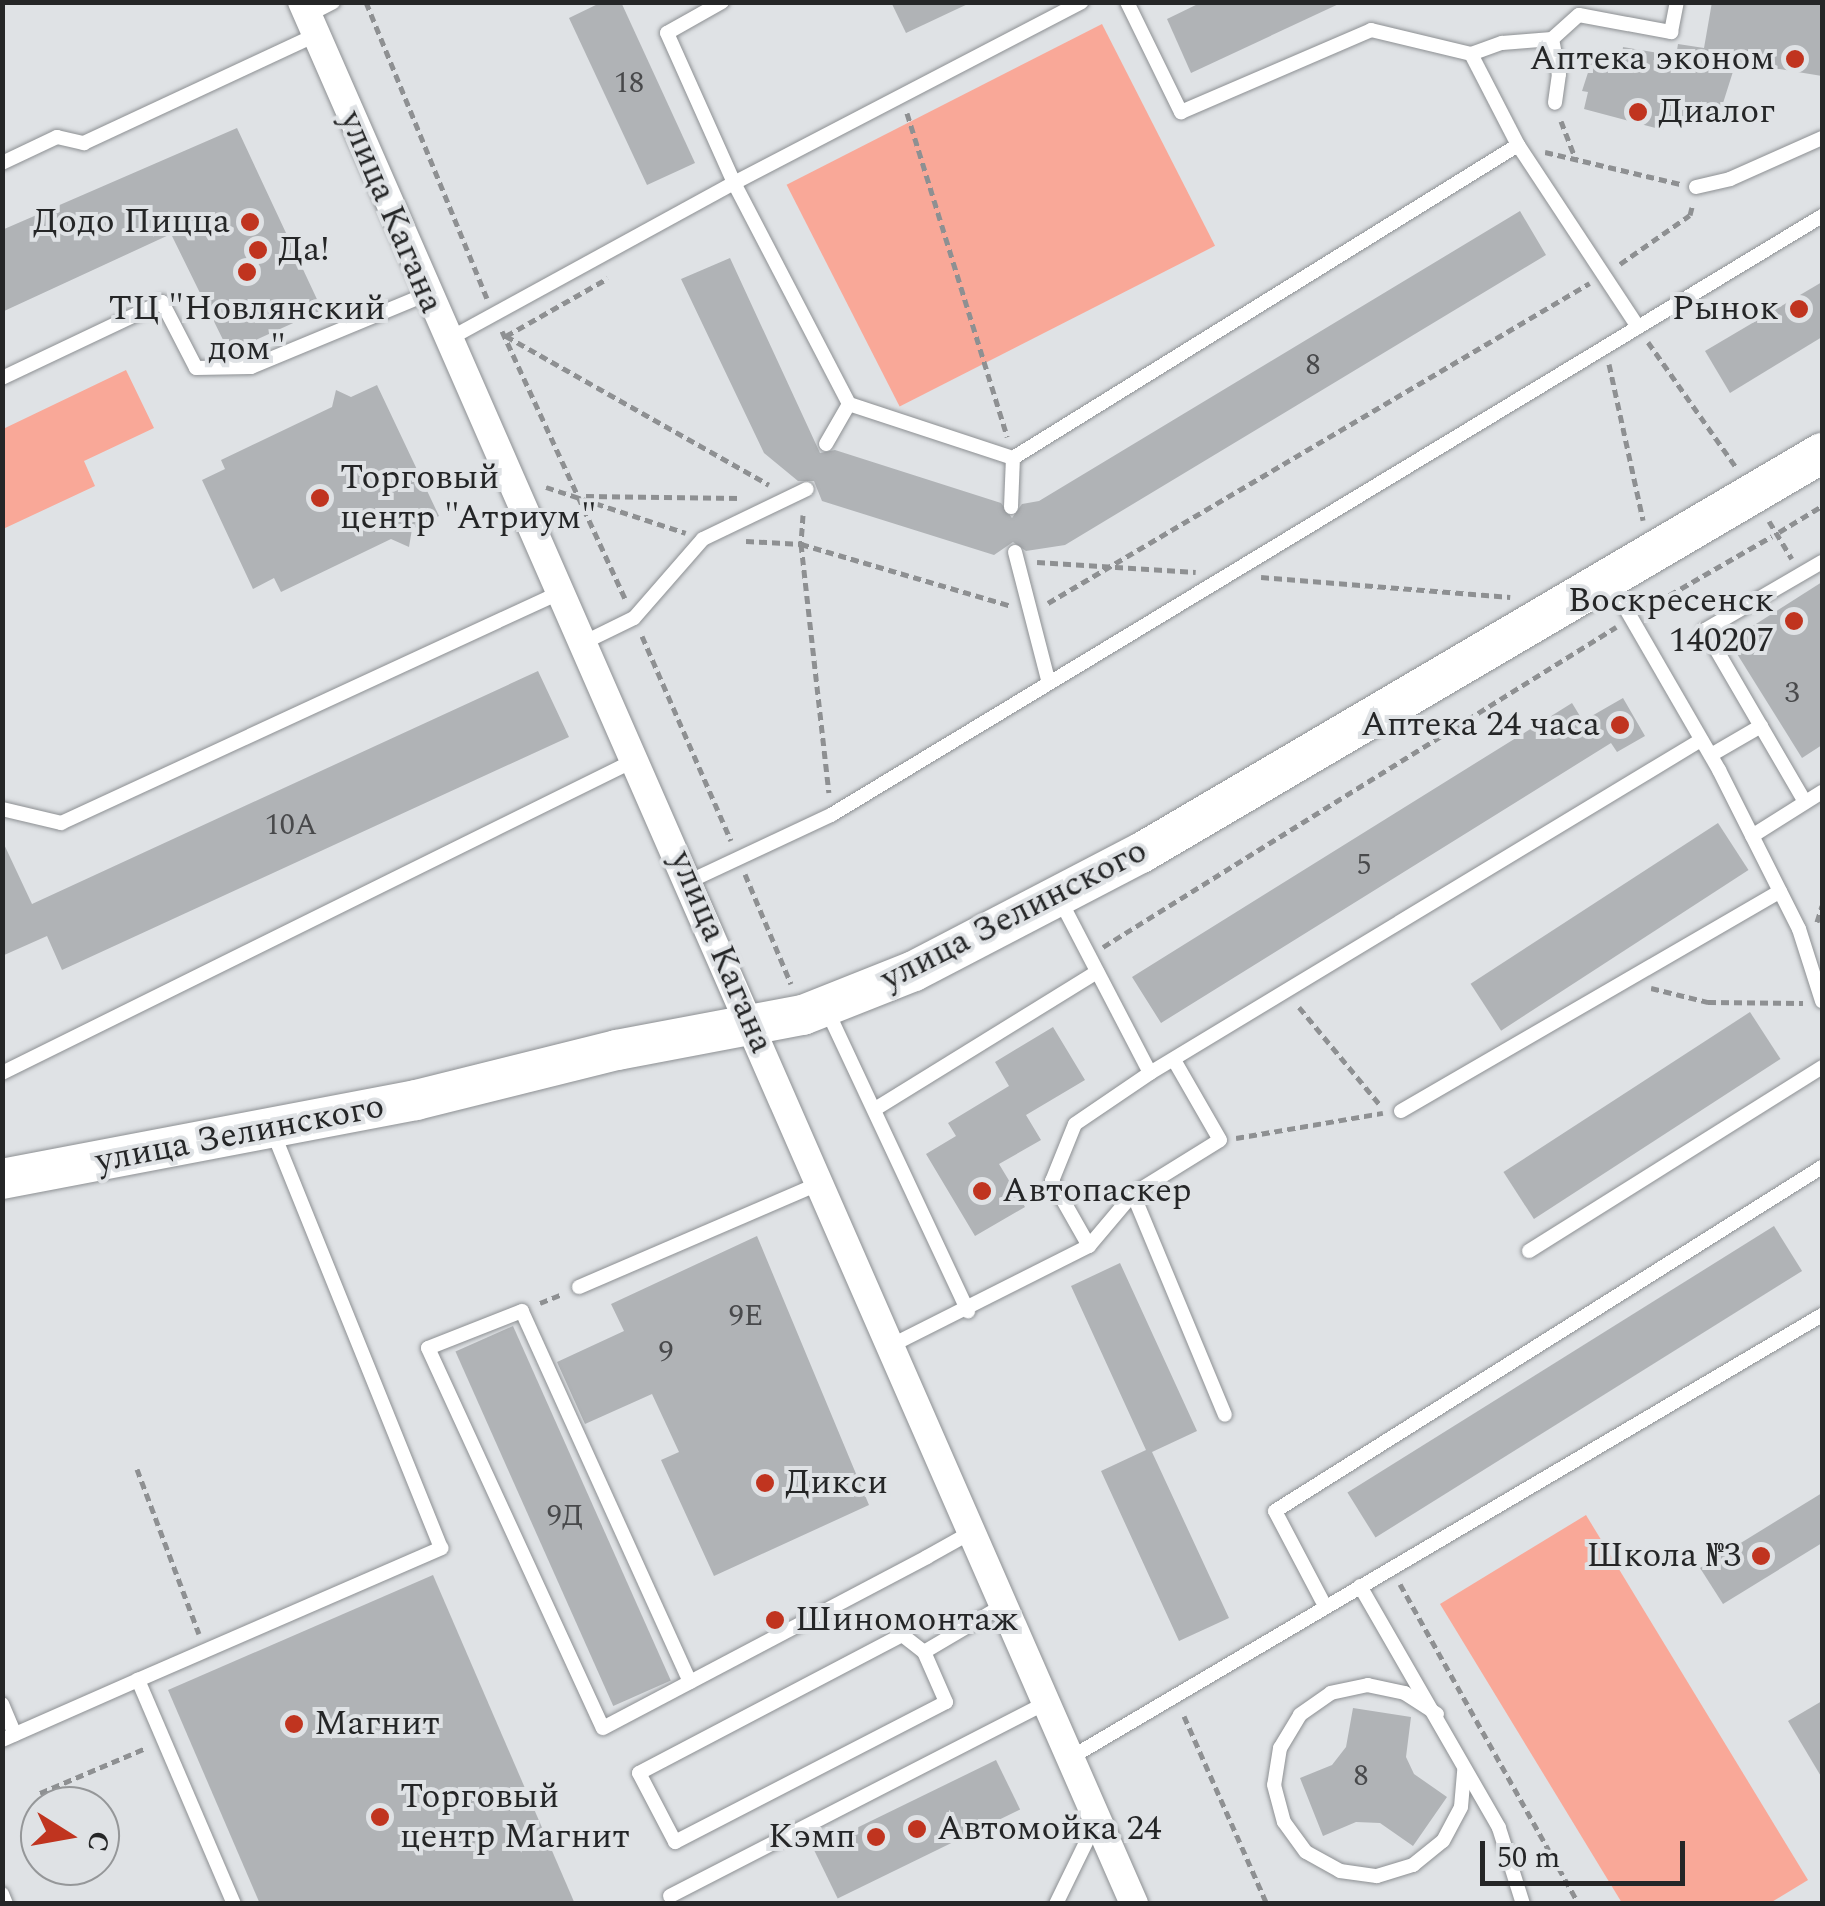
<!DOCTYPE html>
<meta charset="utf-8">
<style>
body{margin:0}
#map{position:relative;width:1825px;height:1906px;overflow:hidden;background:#dfe2e5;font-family:Spectral,serif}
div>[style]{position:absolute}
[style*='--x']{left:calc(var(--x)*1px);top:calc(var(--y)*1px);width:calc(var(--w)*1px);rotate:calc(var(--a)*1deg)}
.green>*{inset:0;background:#f9a898;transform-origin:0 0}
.building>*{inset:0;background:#b0b3b6;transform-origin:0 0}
.path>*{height:5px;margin-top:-2.5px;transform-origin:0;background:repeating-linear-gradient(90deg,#8e9092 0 8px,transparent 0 13px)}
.roads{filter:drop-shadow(0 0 2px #8d9093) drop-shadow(0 0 2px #8d9093)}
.lane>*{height:14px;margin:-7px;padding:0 7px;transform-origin:7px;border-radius:7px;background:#fff}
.street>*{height:28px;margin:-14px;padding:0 14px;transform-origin:14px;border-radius:14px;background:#fff}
.secondary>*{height:40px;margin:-20px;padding:0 20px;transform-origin:20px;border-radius:20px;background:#fff}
.dots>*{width:28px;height:28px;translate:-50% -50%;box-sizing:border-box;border:5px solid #dfe2e5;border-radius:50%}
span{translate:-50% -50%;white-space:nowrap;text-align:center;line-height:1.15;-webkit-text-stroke:8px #dfe2e5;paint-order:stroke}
.number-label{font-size:30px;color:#48494b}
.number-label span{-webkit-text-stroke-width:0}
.poi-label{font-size:35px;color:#252627}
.right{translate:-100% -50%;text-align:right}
.left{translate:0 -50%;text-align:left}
.street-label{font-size:35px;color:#252627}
.frame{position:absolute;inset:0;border:5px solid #252627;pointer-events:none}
.north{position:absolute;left:20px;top:1786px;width:100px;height:100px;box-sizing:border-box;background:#dfe2e5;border:2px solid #959799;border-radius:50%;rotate:101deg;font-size:28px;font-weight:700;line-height:40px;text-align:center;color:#252627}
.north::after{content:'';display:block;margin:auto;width:35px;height:45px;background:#c0341f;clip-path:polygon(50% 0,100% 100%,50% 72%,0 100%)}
.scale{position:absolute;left:1480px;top:1841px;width:205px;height:45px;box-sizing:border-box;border:5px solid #252627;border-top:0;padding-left:12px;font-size:30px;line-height:35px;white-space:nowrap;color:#252627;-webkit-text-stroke:8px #dfe2e5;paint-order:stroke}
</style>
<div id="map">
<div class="green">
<div style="left:1102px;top:24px;width:249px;height:354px;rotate:63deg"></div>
<div style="clip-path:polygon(126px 370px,154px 428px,84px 461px,95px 486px,3px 529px,3px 429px)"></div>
<div style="clip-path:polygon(1586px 1515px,1808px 1880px,1770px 1903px,1622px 1903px,1440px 1604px)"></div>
</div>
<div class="building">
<div style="clip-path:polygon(602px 2px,621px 2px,695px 163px,647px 185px,569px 18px)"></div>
<div style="clip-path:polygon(891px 2px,972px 2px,906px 33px)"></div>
<div style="clip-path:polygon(1202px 2px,1343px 2px,1191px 73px,1167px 19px)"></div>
<div style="clip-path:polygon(1712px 2px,1822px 2px,1822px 76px,1736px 62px,1718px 119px,1665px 118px,1663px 130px,1584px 109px,1588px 92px,1582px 91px,1595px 51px,1622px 56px,1623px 47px,1676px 56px,1678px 44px,1704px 48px)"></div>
<div style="clip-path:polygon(237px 128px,322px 310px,229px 352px,171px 234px,2px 312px,2px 230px)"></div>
<div style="clip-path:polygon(1520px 211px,1546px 255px,1065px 545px,1026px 551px,1013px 542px,994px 555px,822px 501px,814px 481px,798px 481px,764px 453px,681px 279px,730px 258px,820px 453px,835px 450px,1001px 503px,1012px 518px,1022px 504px,1039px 501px)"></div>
<div style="clip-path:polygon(1822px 282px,1822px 337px,1730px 393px,1705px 351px)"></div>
<div style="clip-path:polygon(377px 385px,439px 516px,412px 529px,409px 547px,391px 539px,281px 592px,274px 578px,253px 589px,202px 480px,225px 469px,221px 460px,332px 407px,336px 390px,351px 397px)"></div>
<div style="clip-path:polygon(1822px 582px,1822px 745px,1802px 758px,1729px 641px)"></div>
<div style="clip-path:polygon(538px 671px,569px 737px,62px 970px,47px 936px,2px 956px,2px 840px,32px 904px)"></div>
<div style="clip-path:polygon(1623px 698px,1645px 736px,1617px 752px,1611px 743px,1161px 1023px,1132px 977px,1572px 703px,1583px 721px)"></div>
<div style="left:1718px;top:823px;width:56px;height:295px;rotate:57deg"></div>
<div style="left:1750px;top:1012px;width:56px;height:294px;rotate:57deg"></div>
<div style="clip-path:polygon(1053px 1027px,1085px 1080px,1026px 1115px,1041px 1140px,999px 1164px,1025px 1207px,975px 1236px,926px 1154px,956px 1136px,948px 1123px,1009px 1086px,995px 1062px)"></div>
<div style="left:1774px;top:1226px;width:53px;height:503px;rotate:58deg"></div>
<div style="clip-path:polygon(757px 1236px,869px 1505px,714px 1576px,661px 1460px,679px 1452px,652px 1394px,585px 1424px,557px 1362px,624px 1331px,611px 1304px)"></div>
<div style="clip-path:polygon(1120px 1263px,1197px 1431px,1152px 1452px,1229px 1618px,1179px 1641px,1101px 1471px,1146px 1450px,1071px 1286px)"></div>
<div style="left:513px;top:1326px;width:388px;height:63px;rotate:66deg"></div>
<div style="clip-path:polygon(1822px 1493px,1822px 1543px,1723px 1604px,1700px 1568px)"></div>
<div style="clip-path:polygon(433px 1575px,575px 1904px,260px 1904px,168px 1690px)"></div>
<div style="clip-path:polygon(1822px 1701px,1822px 1778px,1788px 1721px)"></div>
<div style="clip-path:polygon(1353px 1708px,1411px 1717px,1406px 1757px,1414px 1774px,1447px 1797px,1413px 1846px,1380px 1823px,1356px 1822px,1323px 1836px,1300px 1778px,1332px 1765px,1346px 1747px)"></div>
<div style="left:996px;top:1760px;width:55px;height:203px;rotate:64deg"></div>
</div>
<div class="path">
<div style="--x:366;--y:2;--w:320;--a:67.8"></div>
<div style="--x:907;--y:113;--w:339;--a:72.8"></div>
<div style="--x:1561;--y:121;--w:42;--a:69"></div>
<div style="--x:1545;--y:152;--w:139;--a:13.3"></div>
<div style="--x:1620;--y:264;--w:85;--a:-35"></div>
<div style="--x:1690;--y:215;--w:8;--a:-76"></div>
<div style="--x:502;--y:331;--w:294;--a:65.3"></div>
<div style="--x:506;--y:336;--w:302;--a:29.5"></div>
<div style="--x:506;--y:336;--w:117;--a:-29.6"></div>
<div style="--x:1648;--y:342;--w:153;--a:54.9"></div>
<div style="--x:1609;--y:364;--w:160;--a:77.7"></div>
<div style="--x:546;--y:487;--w:147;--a:18.2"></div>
<div style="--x:586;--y:496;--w:154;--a:0.7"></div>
<div style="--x:803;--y:515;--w:29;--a:94"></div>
<div style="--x:801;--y:544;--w:250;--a:83.6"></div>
<div style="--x:1769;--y:521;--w:44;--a:58.8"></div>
<div style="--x:1779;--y:532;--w:50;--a:-31.2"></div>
<div style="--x:746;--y:541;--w:55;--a:3.1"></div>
<div style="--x:801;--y:544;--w:219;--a:16.4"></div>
<div style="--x:1037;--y:562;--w:159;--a:3.6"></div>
<div style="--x:1261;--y:577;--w:250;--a:4.6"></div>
<div style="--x:1048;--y:603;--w:629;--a:-30.56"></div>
<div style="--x:1647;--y:608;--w:144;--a:-29.9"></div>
<div style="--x:642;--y:636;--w:223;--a:66.5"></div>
<div style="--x:745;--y:874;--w:119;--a:67.3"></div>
<div style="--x:1817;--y:922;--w:17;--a:-73"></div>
<div style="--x:1103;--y:947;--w:605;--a:-31.96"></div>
<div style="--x:1651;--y:988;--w:59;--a:13.8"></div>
<div style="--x:1708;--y:1002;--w:95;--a:0.6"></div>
<div style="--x:1299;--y:1007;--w:129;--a:50.4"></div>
<div style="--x:1236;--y:1138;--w:149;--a:-9.7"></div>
<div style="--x:540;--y:1303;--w:24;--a:-22"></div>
<div style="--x:137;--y:1469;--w:176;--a:69.4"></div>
<div style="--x:1400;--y:1584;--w:367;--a:60.8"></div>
<div style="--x:1184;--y:1716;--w:206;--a:66.2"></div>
<div style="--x:40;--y:1793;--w:115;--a:-23"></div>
</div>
<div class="roads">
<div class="lane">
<div style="--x:722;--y:2;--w:63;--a:150.6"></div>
<div style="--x:667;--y:33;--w:164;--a:65.9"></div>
<div style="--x:734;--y:183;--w:392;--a:-27.5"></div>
<div style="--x:1127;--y:2;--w:123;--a:63.9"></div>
<div style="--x:1181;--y:112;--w:207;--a:-23.3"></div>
<div style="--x:1371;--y:30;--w:103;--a:13.5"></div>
<div style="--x:1471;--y:54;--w:33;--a:-20"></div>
<div style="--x:1502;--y:43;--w:50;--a:-4.6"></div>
<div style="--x:1552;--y:39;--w:36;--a:-42"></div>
<div style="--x:1579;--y:15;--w:94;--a:10.5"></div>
<div style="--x:1671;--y:32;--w:31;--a:-79"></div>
<div style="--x:308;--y:15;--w:28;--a:-27"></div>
<div style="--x:1552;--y:39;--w:36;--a:79"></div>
<div style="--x:1559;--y:74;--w:29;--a:98"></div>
<div style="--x:1518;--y:145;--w:218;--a:56.6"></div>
<div style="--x:2;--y:163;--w:61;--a:-25.3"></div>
<div style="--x:57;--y:137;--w:28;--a:13"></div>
<div style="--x:84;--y:143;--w:256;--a:-25"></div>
<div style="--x:1696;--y:187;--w:35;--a:-13"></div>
<div style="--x:1730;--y:179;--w:101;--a:-24"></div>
<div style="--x:447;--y:340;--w:327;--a:-28.7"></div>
<div style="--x:734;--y:183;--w:249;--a:62.5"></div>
<div style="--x:849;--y:404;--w:173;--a:18.2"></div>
<div style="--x:1013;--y:458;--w:594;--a:-31.79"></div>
<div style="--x:1518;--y:145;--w:102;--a:-117.3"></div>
<div style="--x:2;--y:378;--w:177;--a:-25.4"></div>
<div style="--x:162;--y:302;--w:74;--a:62.7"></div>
<div style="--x:196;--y:368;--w:55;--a:-1"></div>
<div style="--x:251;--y:367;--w:188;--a:-22.5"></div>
<div style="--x:826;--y:444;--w:46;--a:-60.1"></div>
<div style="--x:1011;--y:507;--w:49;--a:-87.7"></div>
<div style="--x:1015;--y:552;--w:135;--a:75.5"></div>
<div style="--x:1611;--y:583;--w:216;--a:60"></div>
<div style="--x:1719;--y:770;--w:178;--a:63.3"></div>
<div style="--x:1799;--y:929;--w:76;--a:72.3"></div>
<div style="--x:587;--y:641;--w:52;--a:-26.1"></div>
<div style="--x:634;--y:618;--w:105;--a:-48.9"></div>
<div style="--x:703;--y:539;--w:115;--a:-25.7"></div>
<div style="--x:1711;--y:755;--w:58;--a:-30.1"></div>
<div style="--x:1805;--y:802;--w:199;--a:-120.2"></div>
<div style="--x:1705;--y:630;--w:135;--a:-30.2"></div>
<div style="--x:2;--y:809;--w:61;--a:13.3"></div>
<div style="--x:61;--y:823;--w:553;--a:-24.8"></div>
<div style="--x:1752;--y:836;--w:83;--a:-32.2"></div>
<div style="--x:690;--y:881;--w:156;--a:-25.1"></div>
<div style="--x:831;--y:815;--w:1158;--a:-31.15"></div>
<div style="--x:1059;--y:898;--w:197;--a:62.5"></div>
<div style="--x:1150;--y:1073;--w:644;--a:-31.15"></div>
<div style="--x:826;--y:1008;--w:335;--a:64.9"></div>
<div style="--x:2;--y:1073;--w:708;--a:-26.31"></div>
<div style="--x:875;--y:1109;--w:261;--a:-31.7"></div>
<div style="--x:1401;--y:1111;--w:438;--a:-30.1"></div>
<div style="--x:1133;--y:1194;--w:239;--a:67.4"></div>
<div style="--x:1089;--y:1246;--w:75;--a:-119.6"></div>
<div style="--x:1052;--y:1181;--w:61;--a:-68"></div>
<div style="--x:1075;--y:1124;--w:91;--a:-34.2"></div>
<div style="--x:1529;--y:1251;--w:346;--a:-32.1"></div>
<div style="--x:579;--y:1287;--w:258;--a:-23.3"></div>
<div style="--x:888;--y:1347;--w:225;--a:-26.7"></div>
<div style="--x:1089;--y:1246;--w:68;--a:-49.8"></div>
<div style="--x:1133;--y:1194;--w:102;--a:-31.8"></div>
<div style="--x:1220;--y:1140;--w:92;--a:-119.9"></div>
<div style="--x:1360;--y:1586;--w:279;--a:60.1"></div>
<div style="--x:1499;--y:1828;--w:80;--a:72.5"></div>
<div style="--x:1325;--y:1606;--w:107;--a:-117.8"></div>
<div style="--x:1275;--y:1511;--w:646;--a:-32.17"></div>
<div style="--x:924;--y:1652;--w:28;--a:-142"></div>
<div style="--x:902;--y:1635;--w:297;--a:152.3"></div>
<div style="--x:639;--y:1773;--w:78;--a:62.4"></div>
<div style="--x:675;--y:1842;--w:305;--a:-27.3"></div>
<div style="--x:946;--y:1702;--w:55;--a:-113.7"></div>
<div style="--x:924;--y:1652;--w:91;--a:-30.5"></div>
<div style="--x:690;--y:1682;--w:407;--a:-114.4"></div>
<div style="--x:522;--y:1311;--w:101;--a:158.5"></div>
<div style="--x:428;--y:1348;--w:418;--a:65.3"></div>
<div style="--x:603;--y:1728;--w:366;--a:-27.8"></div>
<div style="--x:927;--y:1557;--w:49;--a:-29.2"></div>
<div style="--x:2;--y:1704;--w:33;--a:67"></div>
<div style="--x:1437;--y:1714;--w:38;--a:-147"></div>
<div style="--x:1405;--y:1693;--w:38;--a:-168"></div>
<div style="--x:1368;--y:1685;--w:38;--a:168"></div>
<div style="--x:1331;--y:1693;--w:38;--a:145"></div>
<div style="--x:1300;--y:1715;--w:39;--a:121"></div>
<div style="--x:1280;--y:1748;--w:37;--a:99"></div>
<div style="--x:1274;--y:1785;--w:38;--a:75"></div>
<div style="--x:1284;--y:1822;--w:37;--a:54"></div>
<div style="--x:1306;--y:1852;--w:39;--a:29"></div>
<div style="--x:1340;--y:1871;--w:37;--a:8"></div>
<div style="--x:1377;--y:1876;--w:38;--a:-17"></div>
<div style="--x:1413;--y:1865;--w:38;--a:-39"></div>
<div style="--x:1443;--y:1841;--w:38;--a:-62"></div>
<div style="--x:1461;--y:1807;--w:37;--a:-85"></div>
<div style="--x:2;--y:1740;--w:149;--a:-23.8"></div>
<div style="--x:1070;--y:1758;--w:873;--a:-30.5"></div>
<div style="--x:2;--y:1894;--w:11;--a:68"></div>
<div style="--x:670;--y:1896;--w:422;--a:-27.2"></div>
<div style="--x:234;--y:1904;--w:244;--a:-113.2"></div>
<div style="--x:138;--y:1680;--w:331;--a:-23.5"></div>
<div style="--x:441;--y:1548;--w:451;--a:-112"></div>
<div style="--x:1056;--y:1904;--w:93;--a:-64"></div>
</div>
<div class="street">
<div style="--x:302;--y:2;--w:2076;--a:66.37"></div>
</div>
<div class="secondary">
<div style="--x:2;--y:1179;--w:421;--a:-10.8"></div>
<div style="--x:416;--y:1100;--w:207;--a:-14"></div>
<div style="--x:617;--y:1050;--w:189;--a:-10.7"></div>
<div style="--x:803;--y:1015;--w:119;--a:-21.6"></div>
<div style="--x:914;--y:971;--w:256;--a:-27.5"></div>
<div style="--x:1141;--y:853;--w:790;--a:-30.43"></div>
</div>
</div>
<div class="dots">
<div style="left:1795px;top:59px;background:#c0341f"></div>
<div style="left:1638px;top:112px;background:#c0341f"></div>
<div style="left:250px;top:222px;background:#c0341f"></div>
<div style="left:258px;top:250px;background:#c0341f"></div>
<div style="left:247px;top:272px;background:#c0341f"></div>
<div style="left:1799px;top:309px;background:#c0341f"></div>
<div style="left:320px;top:498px;background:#c0341f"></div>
<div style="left:1794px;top:621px;background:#c0341f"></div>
<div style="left:1620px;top:725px;background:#c0341f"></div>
<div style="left:982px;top:1191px;background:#c0341f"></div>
<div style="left:765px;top:1483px;background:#c0341f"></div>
<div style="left:1761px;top:1556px;background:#c0341f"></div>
<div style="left:775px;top:1620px;background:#c0341f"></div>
<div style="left:294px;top:1724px;background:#c0341f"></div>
<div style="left:380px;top:1817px;background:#c0341f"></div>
<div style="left:917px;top:1829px;background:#c0341f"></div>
<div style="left:876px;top:1837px;background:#c0341f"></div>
</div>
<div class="number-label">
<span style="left:629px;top:83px">18</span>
<span style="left:1313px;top:365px">8</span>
<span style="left:1792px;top:693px">3</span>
<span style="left:291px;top:825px">10А</span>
<span style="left:1364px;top:865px">5</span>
<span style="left:746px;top:1316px">9Е</span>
<span style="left:666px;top:1352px">9</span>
<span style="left:565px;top:1516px">9Д</span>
<span style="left:1361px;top:1776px">8</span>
</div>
<div class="poi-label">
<span class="right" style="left:1775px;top:59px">Аптека эконом</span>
<span class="left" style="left:1658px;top:112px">Диалог</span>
<span class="right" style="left:230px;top:222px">Додо Пицца</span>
<span class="left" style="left:278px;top:250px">Да!</span>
<span style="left:247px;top:329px">ТЦ "Новлянский<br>дом"</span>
<span class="right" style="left:1779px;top:309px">Рынок</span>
<span class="left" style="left:340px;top:498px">Торговый<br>центр "Атриум"</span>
<span class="right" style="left:1774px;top:621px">Воскресенск<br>140207</span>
<span class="right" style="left:1600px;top:725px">Аптека 24 часа</span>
<span class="left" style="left:1002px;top:1191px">Автопаскер</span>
<span class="left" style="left:785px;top:1483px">Дикси</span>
<span class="right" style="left:1741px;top:1556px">Школа №3</span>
<span class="left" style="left:795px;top:1620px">Шиномонтаж</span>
<span class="left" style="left:314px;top:1724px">Магнит</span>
<span class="left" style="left:400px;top:1817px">Торговый<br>центр Магнит</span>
<span class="left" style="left:937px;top:1829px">Автомойка 24</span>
<span class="right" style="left:856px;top:1837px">Кэмп</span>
</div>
<div class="street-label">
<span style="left:391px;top:212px;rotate:67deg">улица Кагана</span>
<span style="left:1014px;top:915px;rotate:-27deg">улица Зелинского</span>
<span style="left:721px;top:952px;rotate:67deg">улица Кагана</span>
<span style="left:240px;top:1134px;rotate:-11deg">улица Зелинского</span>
</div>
<div class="frame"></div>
<div class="north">С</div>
<div class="scale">50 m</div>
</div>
